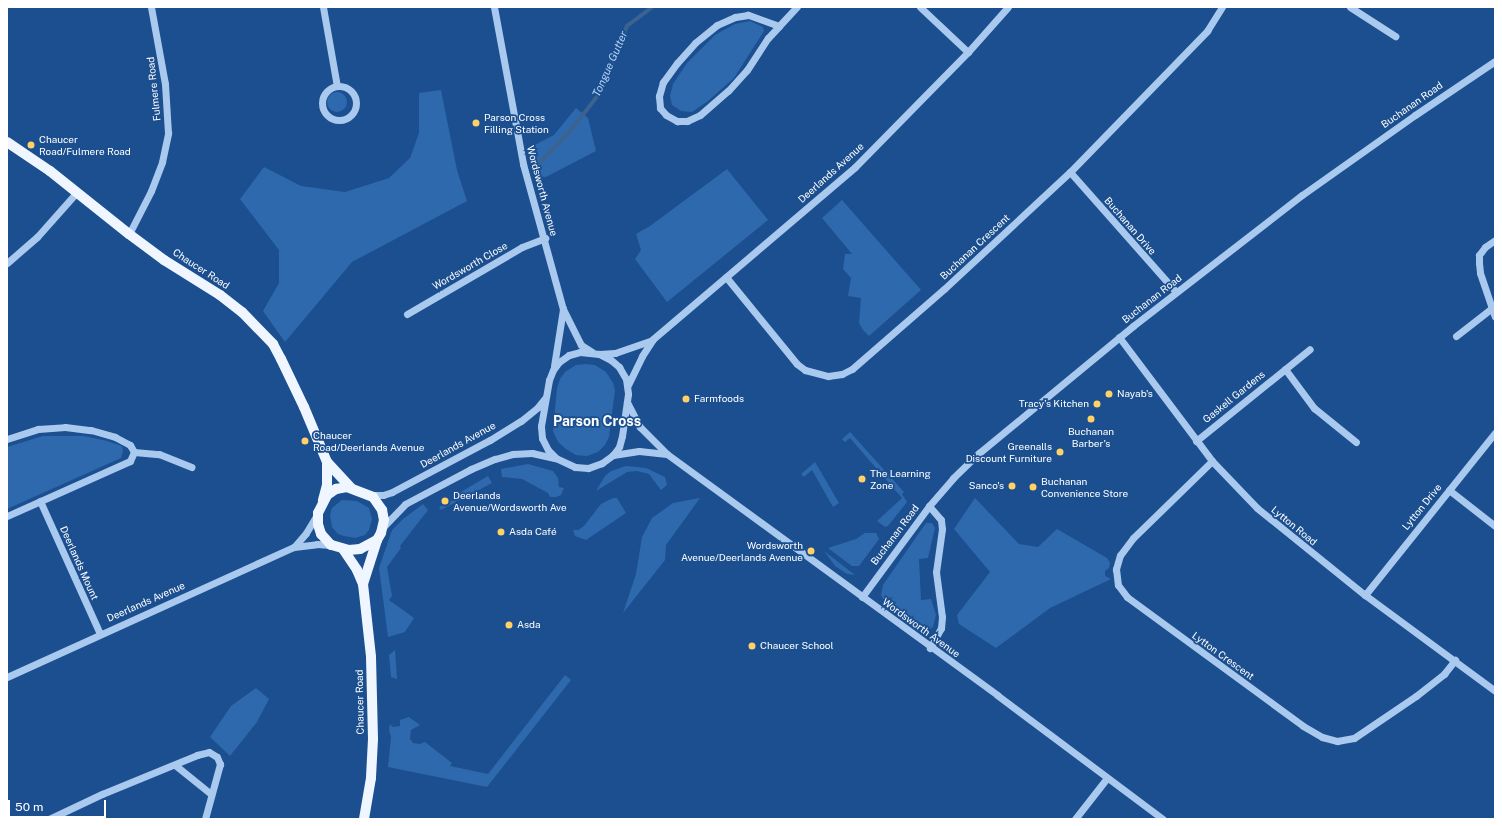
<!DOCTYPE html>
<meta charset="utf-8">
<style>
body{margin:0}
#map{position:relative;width:1502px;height:826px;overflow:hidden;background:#1b4f8f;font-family:"Public Sans",sans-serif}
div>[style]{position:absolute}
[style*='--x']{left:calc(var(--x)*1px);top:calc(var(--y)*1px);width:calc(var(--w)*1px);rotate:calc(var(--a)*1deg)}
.green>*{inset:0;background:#2e69ad}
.round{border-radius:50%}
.stream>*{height:4px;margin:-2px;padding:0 2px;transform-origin:2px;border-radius:2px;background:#3c6290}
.minor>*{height:7px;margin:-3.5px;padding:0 3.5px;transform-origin:3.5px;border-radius:3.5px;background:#a9c9ee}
.minor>.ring{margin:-3.5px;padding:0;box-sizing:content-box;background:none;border:7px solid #a9c9ee;border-radius:50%}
.major>*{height:10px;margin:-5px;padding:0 5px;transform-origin:5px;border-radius:5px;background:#f0f6ff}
.dots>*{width:11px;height:11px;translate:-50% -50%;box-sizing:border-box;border:2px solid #1b4f8f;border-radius:50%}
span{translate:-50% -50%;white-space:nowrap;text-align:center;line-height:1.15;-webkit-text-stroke:3.5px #1b4f8f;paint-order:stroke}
.street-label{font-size:10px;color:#fff}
.poi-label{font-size:10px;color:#fff}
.left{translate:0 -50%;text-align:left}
.right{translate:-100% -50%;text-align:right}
.water-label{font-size:11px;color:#b5d3f5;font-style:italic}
.district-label{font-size:14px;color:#fff;font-weight:700}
.frame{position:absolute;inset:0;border:8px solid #fff;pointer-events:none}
.scale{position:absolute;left:8px;top:800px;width:98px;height:18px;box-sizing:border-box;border:2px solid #fff;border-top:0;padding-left:5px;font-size:12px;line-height:14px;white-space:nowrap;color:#fff;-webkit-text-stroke:3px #1b4f8f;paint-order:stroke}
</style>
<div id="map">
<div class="green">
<div style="clip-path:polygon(750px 21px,763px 27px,764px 31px,734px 78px,708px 101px,692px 112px,681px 111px,672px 105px,670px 96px,673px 84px,687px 63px,715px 35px,735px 24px)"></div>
<div style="clip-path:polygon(441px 90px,457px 170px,467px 201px,352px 262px,285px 342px,263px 311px,279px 283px,279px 250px,240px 199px,264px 167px,301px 186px,345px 192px,389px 178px,410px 158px,419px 133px,419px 93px)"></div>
<div class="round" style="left:327px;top:92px;width:20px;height:20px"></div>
<div style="clip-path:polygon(576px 108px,588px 118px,596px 151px,546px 177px,535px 178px,527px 149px,554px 135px)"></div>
<div style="clip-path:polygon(727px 169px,768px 220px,667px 302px,635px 259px,641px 250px,636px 234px,650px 226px)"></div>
<div style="clip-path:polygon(842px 200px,921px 290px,869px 336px,863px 330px,859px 323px,861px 298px,848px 296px,851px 278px,843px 269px,845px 254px,852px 254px,822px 218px)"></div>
<div style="clip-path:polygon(586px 364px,595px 365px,606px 372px,613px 383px,615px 390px,609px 437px,605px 445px,598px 452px,587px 456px,576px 455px,566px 449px,558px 442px,553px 431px,557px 388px,560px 379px,565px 372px,576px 365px)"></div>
<div style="clip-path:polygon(850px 432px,904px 492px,902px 494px,907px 502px,888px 526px,885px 527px,877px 521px,902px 498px,850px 438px,845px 442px,842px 439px)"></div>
<div style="clip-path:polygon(43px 436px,84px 436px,107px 441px,122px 446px,123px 451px,121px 458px,7px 509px,7px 447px)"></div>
<div style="clip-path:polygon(815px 462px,839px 503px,833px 507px,812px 470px,804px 477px,801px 474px)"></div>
<div style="clip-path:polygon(528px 464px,553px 471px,558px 478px,559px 487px,564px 488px,561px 495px,556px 497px,550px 497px,548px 493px,522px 479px,502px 477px,501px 469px)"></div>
<div style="clip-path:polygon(626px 466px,646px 468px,665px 477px,667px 485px,661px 490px,649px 474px,637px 471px,627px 472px,596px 491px,605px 476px,611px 471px)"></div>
<div style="clip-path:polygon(488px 476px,492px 483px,441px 510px,439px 507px,455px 499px,454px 496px)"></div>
<div style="clip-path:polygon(613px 498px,617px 498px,626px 513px,586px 540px,575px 536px,573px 530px,578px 530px,584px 526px,601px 504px)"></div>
<div style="clip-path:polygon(700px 498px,666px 545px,665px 560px,623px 613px,636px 574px,642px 537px,652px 518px,673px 503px)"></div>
<div style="clip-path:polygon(975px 498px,1019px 544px,1038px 547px,1057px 529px,1107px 558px,1110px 563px,1109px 568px,1105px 571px,1105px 576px,1111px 579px,1050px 608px,996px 648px,959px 624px,958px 620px,957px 615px,990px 572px,954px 529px)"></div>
<div style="clip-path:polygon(342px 500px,357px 501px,369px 508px,372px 519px,369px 530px,365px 535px,355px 538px,344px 536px,338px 534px,332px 527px,330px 515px,332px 508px)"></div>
<div style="clip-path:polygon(423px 504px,428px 510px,400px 546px,401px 548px,387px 567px,392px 596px,389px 600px,414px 618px,405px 632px,388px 637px,379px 568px,392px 530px,403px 519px)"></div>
<div style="clip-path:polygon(926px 523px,932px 523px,935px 528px,928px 558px,919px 559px,921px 600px,931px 599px,936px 615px,933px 627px,926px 632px,885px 603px,881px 595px,883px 585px)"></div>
<div style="clip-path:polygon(865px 533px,876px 533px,879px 539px,859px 566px,852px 566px,828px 548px,856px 539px)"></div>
<div style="clip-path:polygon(824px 551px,855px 575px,847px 574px,835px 566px)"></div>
<div style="clip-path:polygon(395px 650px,397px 679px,391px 677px,389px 655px)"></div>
<div style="clip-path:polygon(565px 675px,571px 680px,487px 787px,388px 767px,391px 737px,389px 730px,390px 724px,393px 727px,400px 726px,400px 720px,409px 717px,420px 725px,411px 730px,410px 739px,413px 743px,420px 744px,425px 742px,452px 763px,450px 766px,488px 774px)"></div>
<div style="clip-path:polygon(256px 688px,269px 699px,257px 722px,230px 756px,210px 737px,231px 706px)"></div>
</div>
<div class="stream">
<div style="--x:540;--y:162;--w:46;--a:-45.9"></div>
<div style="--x:572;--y:129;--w:44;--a:-52.4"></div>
<div style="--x:599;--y:94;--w:74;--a:-67.6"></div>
<div style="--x:627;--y:26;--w:31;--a:-37"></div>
</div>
<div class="minor">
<div style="--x:323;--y:7;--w:80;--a:80"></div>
<div style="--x:494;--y:7;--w:160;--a:79.5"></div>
<div style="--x:523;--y:164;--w:150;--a:74.6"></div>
<div style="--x:563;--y:309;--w:40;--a:63.4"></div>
<div style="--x:581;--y:345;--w:13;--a:32"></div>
<div style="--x:920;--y:7;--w:66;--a:43.2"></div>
<div style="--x:1350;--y:7;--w:54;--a:32.8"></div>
<div style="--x:779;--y:26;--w:33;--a:-160"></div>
<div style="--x:748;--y:15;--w:13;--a:171"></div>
<div style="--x:735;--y:17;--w:20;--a:156"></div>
<div style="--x:717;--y:25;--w:28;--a:141"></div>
<div style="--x:695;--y:43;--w:27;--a:132"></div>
<div style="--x:677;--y:63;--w:24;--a:126"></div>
<div style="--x:663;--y:82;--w:15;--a:106"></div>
<div style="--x:659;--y:96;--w:12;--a:85"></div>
<div style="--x:660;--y:108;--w:9;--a:49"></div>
<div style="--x:666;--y:115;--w:13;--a:29"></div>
<div style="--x:677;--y:121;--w:10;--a:0"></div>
<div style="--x:687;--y:121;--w:14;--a:-25"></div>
<div style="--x:700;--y:115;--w:37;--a:-41"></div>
<div style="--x:728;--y:91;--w:28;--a:-48"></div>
<div style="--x:747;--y:70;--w:38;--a:-57"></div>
<div style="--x:768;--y:38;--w:16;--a:-47"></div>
<div style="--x:779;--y:26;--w:26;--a:-47"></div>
<div class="ring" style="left:322px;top:86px;width:27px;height:27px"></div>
<div style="--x:1070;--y:172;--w:160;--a:48.5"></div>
<div style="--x:129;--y:234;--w:48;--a:-62.9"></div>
<div style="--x:151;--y:191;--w:31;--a:-69"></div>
<div style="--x:162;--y:162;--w:30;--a:-78"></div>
<div style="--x:168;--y:133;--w:49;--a:-93.5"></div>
<div style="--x:165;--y:84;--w:78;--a:-100.3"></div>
<div style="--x:1495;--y:240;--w:12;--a:145"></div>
<div style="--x:1485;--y:247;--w:10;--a:127"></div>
<div style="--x:1479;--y:255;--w:8;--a:90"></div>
<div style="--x:1479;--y:263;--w:10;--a:84"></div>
<div style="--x:1480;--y:273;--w:46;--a:71.2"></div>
<div style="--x:7;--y:263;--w:40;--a:-41"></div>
<div style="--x:37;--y:237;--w:60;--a:-48.4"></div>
<div style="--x:726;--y:277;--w:112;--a:50.8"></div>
<div style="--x:797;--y:364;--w:10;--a:37"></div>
<div style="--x:805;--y:370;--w:24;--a:15"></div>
<div style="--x:828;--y:376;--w:14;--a:-8"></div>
<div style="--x:842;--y:374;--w:11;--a:-27"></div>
<div style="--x:852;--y:369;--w:122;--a:-41"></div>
<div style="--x:944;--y:289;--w:172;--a:-42.9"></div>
<div style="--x:1070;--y:172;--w:197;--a:-45.8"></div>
<div style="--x:1207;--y:31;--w:28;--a:-58"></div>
<div style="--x:407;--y:314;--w:133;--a:-30.2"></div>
<div style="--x:522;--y:247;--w:25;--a:-21"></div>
<div style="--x:1456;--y:336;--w:46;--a:-37.9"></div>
<div style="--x:1119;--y:337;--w:155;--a:53.1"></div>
<div style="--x:1212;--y:461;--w:65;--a:46.2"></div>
<div style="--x:1257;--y:508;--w:139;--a:38.9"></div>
<div style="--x:1365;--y:595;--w:162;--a:36.4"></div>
<div style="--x:580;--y:352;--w:19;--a:6"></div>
<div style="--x:599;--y:354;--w:13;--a:27"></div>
<div style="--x:611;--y:360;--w:11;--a:41"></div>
<div style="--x:619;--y:367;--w:14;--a:60"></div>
<div style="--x:626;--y:379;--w:15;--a:82"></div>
<div style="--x:628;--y:394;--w:42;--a:98.1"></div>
<div style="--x:622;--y:436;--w:11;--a:105"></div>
<div style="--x:619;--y:447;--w:10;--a:127"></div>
<div style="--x:613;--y:455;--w:14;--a:144"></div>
<div style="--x:602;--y:463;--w:15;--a:160"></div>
<div style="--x:588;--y:468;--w:13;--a:-176"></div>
<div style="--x:575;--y:467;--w:21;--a:-155"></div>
<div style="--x:556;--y:458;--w:11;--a:-135"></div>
<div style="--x:548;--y:450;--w:13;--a:-117"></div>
<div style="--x:542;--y:438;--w:12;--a:-95"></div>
<div style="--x:541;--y:426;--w:47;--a:-80.1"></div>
<div style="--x:549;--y:380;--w:11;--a:-68"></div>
<div style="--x:553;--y:370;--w:10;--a:-53"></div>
<div style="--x:559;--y:362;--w:12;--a:-35"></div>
<div style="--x:569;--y:355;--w:11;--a:-15"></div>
<div style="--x:599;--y:354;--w:16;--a:-4"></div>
<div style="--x:615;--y:353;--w:39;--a:-19"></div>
<div style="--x:554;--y:366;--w:58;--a:-81"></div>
<div style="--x:1285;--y:369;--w:49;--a:53.4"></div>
<div style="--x:1314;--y:408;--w:54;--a:39"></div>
<div style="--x:628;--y:385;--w:32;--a:-64"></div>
<div style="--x:642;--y:356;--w:20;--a:-57"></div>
<div style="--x:653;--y:339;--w:265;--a:-40.4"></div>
<div style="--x:855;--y:167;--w:161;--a:-45.5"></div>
<div style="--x:968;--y:52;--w:60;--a:-48.4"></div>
<div style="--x:627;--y:402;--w:28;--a:63"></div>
<div style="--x:640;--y:427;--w:38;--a:45"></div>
<div style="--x:667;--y:454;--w:409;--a:36.1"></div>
<div style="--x:997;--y:695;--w:207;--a:36.8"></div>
<div style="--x:7;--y:439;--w:33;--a:-18"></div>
<div style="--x:38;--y:429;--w:27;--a:-4"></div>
<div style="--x:65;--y:427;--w:26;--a:7"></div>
<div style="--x:91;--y:430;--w:25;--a:16"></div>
<div style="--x:115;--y:437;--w:17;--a:28"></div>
<div style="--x:130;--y:445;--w:8;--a:60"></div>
<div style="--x:134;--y:452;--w:10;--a:114"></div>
<div style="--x:130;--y:461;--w:135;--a:155.9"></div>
<div style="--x:1196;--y:441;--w:146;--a:-38.9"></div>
<div style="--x:134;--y:452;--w:25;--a:5"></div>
<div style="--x:159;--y:454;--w:35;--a:22"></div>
<div style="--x:613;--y:455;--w:26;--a:-9"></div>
<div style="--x:639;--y:451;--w:28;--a:6"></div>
<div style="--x:1212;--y:461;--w:110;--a:135.7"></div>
<div style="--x:1133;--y:538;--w:21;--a:127"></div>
<div style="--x:1120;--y:555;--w:15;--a:106"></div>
<div style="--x:1116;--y:569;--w:16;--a:83"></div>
<div style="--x:1118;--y:585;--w:15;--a:53"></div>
<div style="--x:1127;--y:597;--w:218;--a:36.2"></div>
<div style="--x:1303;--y:726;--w:22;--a:30"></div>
<div style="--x:1322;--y:737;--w:16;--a:15"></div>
<div style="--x:1337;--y:741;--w:17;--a:-10"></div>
<div style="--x:1354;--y:738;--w:75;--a:-34.1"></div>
<div style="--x:1416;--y:696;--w:36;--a:-38"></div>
<div style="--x:1444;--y:674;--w:18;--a:-52"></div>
<div style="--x:1449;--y:490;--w:58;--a:38"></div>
<div style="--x:369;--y:495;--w:14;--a:0"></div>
<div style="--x:383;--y:495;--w:9;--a:-18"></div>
<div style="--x:392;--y:492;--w:111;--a:-28"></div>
<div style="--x:490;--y:440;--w:36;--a:-32"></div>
<div style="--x:521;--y:421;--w:22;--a:-39"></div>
<div style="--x:538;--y:407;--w:11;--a:-52"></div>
<div style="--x:40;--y:501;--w:146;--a:65.7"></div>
<div style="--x:929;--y:506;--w:18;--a:49"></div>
<div style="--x:941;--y:520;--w:9;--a:84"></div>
<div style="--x:942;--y:529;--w:43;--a:97.9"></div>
<div style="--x:936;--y:572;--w:45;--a:82.4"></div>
<div style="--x:942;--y:617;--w:11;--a:95"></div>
<div style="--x:941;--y:628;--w:23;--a:119"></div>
<div style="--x:384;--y:526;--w:30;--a:-46"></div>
<div style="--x:405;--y:504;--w:75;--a:-27.9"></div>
<div style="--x:471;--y:469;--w:26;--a:-23"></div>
<div style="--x:495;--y:459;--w:19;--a:-16"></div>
<div style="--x:513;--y:454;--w:19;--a:-3"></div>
<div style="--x:532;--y:453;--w:23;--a:13"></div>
<div style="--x:294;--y:547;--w:18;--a:-49"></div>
<div style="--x:306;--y:533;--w:21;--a:-59"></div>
<div style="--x:1365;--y:595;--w:208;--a:-51.3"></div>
<div style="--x:862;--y:597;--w:113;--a:-53.6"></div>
<div style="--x:929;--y:506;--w:37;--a:-49"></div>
<div style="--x:953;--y:478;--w:36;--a:-44"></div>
<div style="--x:979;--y:453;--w:200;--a:-39.5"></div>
<div style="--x:1133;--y:326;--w:214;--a:-37.8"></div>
<div style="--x:1302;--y:195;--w:138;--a:-35.3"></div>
<div style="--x:1415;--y:115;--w:97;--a:-34"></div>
<div style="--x:7;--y:677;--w:315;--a:-24.4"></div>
<div style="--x:294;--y:547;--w:23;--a:-7"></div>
<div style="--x:317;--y:544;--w:14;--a:4"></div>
<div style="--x:175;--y:765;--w:46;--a:38.9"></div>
<div style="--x:49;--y:819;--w:59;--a:-25.3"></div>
<div style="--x:102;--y:794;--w:103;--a:-22.3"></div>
<div style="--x:197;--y:755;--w:12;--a:-14"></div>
<div style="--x:209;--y:752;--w:9;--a:32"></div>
<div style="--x:217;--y:757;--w:8;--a:67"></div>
<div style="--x:220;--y:764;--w:57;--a:105.3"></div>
<div style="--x:1075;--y:819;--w:52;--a:-52"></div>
</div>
<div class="major">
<div style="--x:7;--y:142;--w:52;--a:34"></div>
<div style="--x:50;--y:171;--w:101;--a:38.6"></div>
<div style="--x:129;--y:234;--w:44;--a:36.6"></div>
<div style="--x:164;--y:260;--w:66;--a:32"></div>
<div style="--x:220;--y:295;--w:28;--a:38"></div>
<div style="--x:242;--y:312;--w:45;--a:45.9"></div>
<div style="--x:273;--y:344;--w:17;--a:62"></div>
<div style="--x:281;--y:359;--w:53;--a:64.4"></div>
<div style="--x:304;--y:407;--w:60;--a:67.3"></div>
<div style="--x:327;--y:462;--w:23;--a:90"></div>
<div style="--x:327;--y:485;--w:16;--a:105"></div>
<div style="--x:327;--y:462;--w:35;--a:47"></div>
<div style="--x:347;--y:487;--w:28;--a:21"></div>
<div style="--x:373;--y:497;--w:16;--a:55"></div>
<div style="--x:382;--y:510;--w:10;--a:79"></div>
<div style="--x:384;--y:520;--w:13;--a:103"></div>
<div style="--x:381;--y:533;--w:8;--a:120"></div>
<div style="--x:377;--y:540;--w:19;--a:152"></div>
<div style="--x:360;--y:549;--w:11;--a:175"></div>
<div style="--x:349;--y:550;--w:19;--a:-164"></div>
<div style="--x:331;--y:545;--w:15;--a:-132"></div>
<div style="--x:321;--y:534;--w:10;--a:-107"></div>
<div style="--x:318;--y:524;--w:11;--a:-90"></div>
<div style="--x:318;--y:513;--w:20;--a:-63"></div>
<div style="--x:327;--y:495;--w:11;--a:-34"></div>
<div style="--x:336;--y:489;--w:11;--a:-10"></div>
<div style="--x:343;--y:549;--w:25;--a:56"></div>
<div style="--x:357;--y:570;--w:15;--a:67"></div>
<div style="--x:363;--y:584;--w:73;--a:83.7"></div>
<div style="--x:371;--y:657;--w:82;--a:88.6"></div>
<div style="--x:373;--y:739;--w:39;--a:93"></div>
<div style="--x:371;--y:778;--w:42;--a:99.7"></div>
<div style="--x:363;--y:584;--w:46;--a:-72.3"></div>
</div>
<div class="dots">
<div style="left:476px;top:123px;background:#ffd166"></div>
<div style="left:31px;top:145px;background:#ffd166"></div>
<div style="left:1109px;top:394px;background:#ffd166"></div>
<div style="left:686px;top:399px;background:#ffd166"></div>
<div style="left:1097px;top:404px;background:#ffd166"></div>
<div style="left:1091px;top:419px;background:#ffd166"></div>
<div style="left:305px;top:441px;background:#ffd166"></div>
<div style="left:1060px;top:452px;background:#ffd166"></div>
<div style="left:862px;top:479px;background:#ffd166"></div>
<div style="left:1012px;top:486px;background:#ffd166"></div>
<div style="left:1033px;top:487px;background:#ffd166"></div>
<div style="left:445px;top:501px;background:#ffd166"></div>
<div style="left:501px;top:532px;background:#ffd166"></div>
<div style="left:811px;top:551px;background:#ffd166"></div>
<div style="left:509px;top:625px;background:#ffd166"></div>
<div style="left:752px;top:646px;background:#ffd166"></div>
</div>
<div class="street-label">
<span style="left:154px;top:89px;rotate:-96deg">Fulmere Road</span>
<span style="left:1412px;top:105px;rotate:-35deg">Buchanan Road</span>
<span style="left:831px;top:173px;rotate:-42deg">Deerlands Avenue</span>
<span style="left:542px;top:191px;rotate:75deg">Wordsworth Avenue</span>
<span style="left:1130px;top:226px;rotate:49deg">Buchanan Drive</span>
<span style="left:975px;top:247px;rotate:-43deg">Buchanan Crescent</span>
<span style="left:470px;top:266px;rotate:-30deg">Wordsworth Close</span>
<span style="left:201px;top:269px;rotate:33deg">Chaucer Road</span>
<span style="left:1152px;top:299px;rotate:-38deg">Buchanan Road</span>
<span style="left:1234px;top:397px;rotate:-39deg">Gaskell Gardens</span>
<span style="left:458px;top:445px;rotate:-29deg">Deerlands Avenue</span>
<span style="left:1422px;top:507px;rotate:-51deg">Lytton Drive</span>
<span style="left:1294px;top:526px;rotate:39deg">Lytton Road</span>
<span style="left:895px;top:535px;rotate:-53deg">Buchanan Road</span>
<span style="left:79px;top:563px;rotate:66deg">Deerlands Mount</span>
<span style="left:146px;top:602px;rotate:-24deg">Deerlands Avenue</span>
<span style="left:921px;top:628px;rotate:36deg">Wordsworth Avenue</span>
<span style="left:1223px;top:656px;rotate:36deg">Lytton Crescent</span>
<span style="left:360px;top:702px;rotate:-91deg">Chaucer Road</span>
</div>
<div class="poi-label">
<span class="left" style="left:484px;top:123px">Parson Cross<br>Filling Station</span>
<span class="left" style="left:39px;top:145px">Chaucer<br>Road/Fulmere Road</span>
<span class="left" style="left:1117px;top:394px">Nayab's</span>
<span class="left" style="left:694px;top:399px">Farmfoods</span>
<span class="right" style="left:1089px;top:404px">Tracy’s Kitchen</span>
<span style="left:1091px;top:437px">Buchanan<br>Barber's</span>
<span class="left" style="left:313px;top:441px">Chaucer<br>Road/Deerlands Avenue</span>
<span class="right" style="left:1052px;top:452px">Greenalls<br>Discount Furniture</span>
<span class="left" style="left:870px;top:479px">The Learning<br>Zone</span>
<span class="left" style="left:1041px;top:487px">Buchanan<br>Convenience Store</span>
<span class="right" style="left:1004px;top:486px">Sanco's</span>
<span class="left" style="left:453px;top:501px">Deerlands<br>Avenue/Wordsworth Ave</span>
<span class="left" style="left:509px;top:532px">Asda Café</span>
<span class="right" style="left:803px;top:551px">Wordsworth<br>Avenue/Deerlands Avenue</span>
<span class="left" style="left:517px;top:625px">Asda</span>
<span class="left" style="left:760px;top:646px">Chaucer School</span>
</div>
<div class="water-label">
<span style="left:610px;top:64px;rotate:-66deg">Tongue Gutter</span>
</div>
<div class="district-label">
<span style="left:597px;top:421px">Parson Cross</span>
</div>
<div class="frame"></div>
<div class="scale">50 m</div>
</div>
